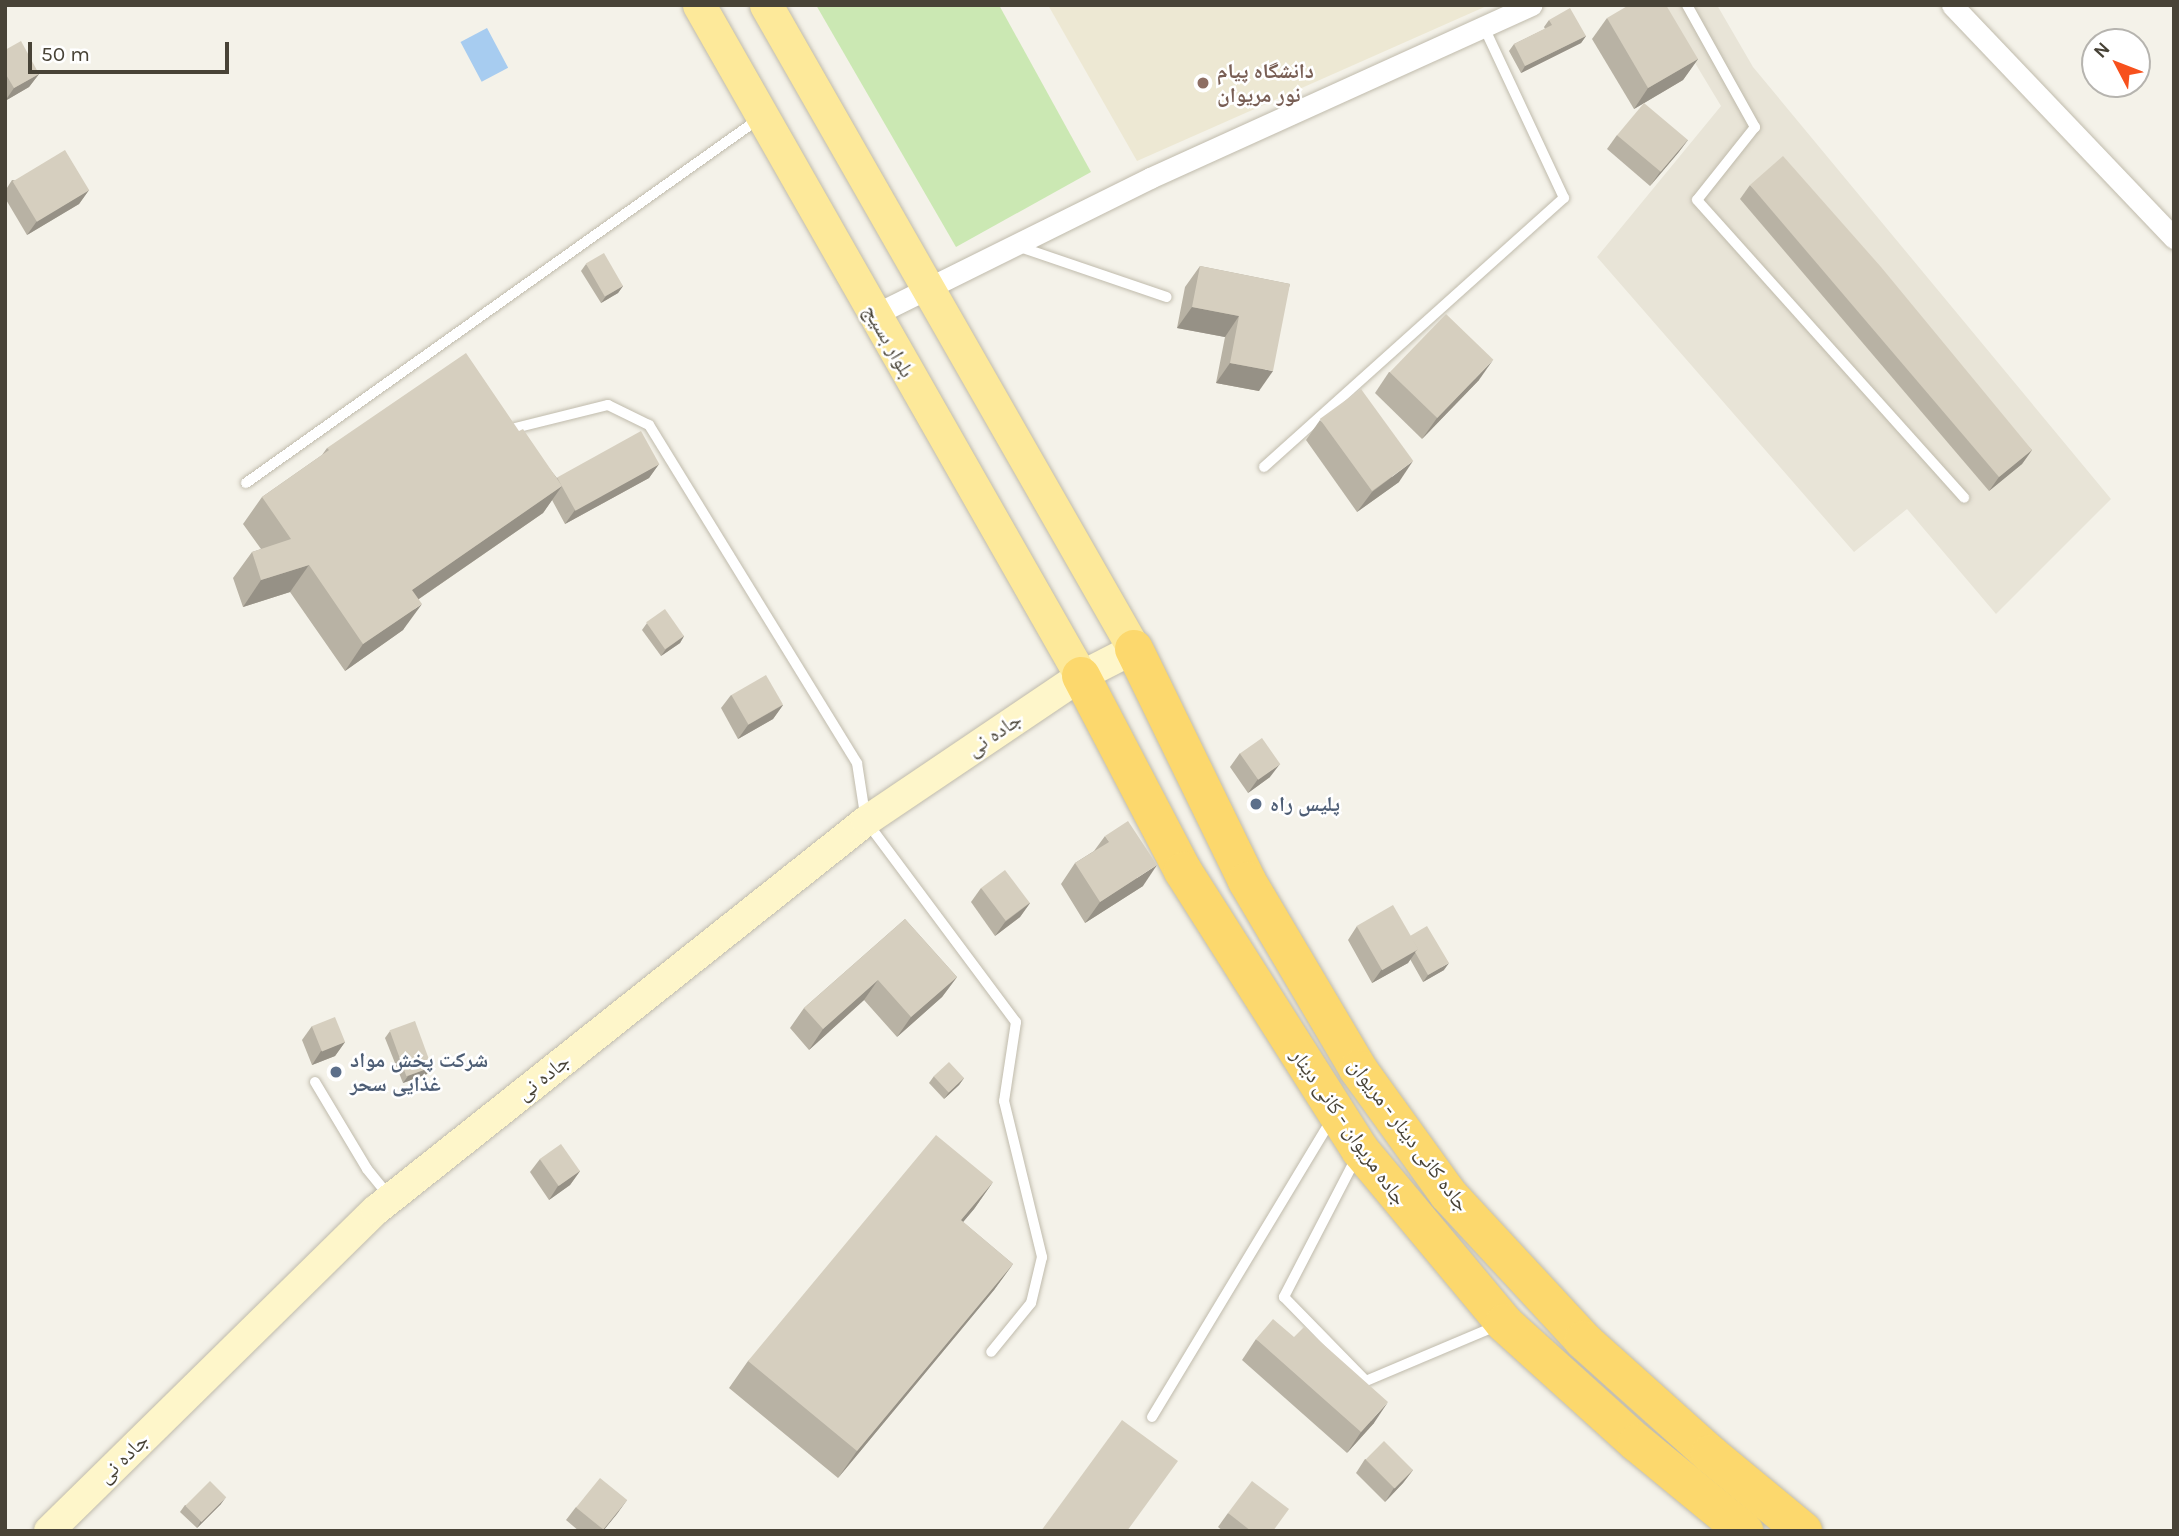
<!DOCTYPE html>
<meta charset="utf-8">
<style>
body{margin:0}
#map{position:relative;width:2179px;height:1536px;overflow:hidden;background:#f4f2e9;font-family:Karla,"Noto Naskh Arabic",sans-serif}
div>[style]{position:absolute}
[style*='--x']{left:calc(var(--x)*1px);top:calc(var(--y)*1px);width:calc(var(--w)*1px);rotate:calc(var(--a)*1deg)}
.residential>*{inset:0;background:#e8e4d7}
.education>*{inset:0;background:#ede8d3}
.green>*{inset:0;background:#cbe8b3}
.water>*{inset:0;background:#a7ccf0;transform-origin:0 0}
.roads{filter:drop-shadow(0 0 2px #c0bbac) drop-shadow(0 0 2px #c0bbac)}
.lane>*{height:10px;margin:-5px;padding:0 5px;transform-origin:5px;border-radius:5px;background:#fff}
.street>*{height:21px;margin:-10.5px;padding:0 10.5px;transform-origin:10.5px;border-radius:10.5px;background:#fff}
.secondary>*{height:30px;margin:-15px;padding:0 15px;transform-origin:15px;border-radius:15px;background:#fef6ca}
.primary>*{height:33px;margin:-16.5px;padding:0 16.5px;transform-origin:16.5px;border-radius:16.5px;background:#fde99a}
.highway>*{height:38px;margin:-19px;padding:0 19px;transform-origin:19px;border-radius:19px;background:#fcd86d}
.wall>*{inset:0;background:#b8b2a4}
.shaded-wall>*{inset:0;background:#969186}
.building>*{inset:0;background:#d6cfbf;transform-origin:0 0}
.dots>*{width:19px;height:19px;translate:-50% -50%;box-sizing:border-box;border:4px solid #fff;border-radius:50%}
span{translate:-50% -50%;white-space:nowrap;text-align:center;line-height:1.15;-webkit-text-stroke:5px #fff;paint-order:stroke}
.education-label{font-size:21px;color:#785e54;font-weight:700}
.left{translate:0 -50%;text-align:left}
.street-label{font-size:21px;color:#484337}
.service-label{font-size:21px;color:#4e5e75;font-weight:700}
.frame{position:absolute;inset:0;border:7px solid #484337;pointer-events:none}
.north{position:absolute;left:2081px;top:28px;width:70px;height:70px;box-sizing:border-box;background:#fff;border:2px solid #b6b4af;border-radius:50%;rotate:312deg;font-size:19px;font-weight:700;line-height:28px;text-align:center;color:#484337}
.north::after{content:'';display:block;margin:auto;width:24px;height:32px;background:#f7511d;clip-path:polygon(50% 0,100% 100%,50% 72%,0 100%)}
.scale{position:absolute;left:28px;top:42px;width:201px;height:32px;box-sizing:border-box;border:4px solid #484337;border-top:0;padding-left:9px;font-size:21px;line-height:24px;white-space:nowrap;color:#484337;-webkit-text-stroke:5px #fff;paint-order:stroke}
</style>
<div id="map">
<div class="residential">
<div style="clip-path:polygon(1660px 5px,1717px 5px,1753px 67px,2111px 499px,1996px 614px,1907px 509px,1854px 552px,1597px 257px,1721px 106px)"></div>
</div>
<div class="education">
<div style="clip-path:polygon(1048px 5px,1489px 5px,1137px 161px)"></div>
</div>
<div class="green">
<div style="clip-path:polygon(816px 5px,999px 5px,1091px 172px,956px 247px)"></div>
</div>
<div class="water">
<div style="left:487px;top:28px;width:45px;height:30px;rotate:62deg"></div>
</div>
<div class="roads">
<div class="lane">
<div style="--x:1687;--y:5;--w:140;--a:60.9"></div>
<div style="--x:1755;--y:127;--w:93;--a:128.5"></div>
<div style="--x:1697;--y:200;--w:400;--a:48.1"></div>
<div style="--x:1017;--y:246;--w:158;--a:18.8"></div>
<div style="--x:515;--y:428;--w:96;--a:-13.9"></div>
<div style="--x:608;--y:405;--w:46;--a:26"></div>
<div style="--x:649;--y:425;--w:397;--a:58.4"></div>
<div style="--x:857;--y:763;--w:59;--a:81.2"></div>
<div style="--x:866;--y:821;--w:251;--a:53.3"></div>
<div style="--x:1016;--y:1022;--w:80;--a:98.6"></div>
<div style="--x:1004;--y:1101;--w:161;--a:76.3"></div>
<div style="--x:1042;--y:1257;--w:47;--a:103.4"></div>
<div style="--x:1031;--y:1303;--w:63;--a:129.2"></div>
<div style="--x:1264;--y:467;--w:403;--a:-41.9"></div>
<div style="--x:1564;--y:198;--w:189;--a:-115.1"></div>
<div style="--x:246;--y:483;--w:630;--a:-35.38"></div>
<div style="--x:315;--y:1082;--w:101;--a:59.1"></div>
<div style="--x:367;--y:1169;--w:36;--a:51"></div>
<div style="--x:1357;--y:1156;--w:159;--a:117.4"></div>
<div style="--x:1284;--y:1297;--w:117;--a:45.7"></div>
<div style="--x:1366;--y:1381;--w:141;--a:-22.9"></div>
<div style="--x:1152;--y:1417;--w:348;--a:-58.9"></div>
</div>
<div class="street">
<div style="--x:1952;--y:5;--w:322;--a:46.4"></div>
<div style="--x:874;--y:315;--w:308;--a:-26.4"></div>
<div style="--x:1150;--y:178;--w:419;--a:-24.4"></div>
</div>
<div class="secondary">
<div style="--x:49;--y:1531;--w:458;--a:-44.5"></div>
<div style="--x:376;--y:1210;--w:626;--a:-38.45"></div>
<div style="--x:866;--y:821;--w:259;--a:-34"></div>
<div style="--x:1081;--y:676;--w:59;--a:-27"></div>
</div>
<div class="primary">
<div style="--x:699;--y:5;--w:772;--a:60.35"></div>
<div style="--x:766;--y:5;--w:742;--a:60.26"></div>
</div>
<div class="highway">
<div style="--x:1134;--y:649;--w:258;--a:64"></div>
<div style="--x:1247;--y:881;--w:218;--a:59.4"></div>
<div style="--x:1358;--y:1069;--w:154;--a:54.2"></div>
<div style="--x:1448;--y:1194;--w:199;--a:47.2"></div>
<div style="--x:1583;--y:1340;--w:171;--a:41.9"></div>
<div style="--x:1710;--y:1454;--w:121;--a:39.6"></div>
<div style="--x:1081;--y:676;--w:220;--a:62.4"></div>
<div style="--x:1183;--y:871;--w:330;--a:57.6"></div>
<div style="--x:1360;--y:1150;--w:225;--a:50.2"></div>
<div style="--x:1504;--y:1323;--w:179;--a:42.1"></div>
<div style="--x:1637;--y:1443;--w:139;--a:39.4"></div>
</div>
</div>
<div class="wall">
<div style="clip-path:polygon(1607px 18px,1698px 59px,1683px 80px,1634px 109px,1592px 39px)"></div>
<div style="clip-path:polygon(1549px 20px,1586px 36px,1581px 43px,1521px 73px,1509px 51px,1514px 44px,1545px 29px,1544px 27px)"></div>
<div style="clip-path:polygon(5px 50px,39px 74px,29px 87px,5px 101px)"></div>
<div style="clip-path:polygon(1617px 135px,1688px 140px,1678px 153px,1650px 186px,1607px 149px)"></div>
<div style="clip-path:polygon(12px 180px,89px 190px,79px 204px,27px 235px,5px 198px,5px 191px)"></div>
<div style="clip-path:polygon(1750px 185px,2032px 450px,2022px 464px,1989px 491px,1740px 199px)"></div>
<div style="clip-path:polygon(586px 264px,623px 286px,618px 293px,601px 303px,581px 271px)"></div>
<div style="clip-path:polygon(1200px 266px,1290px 284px,1259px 391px,1216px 383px,1225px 337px,1177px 328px,1185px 287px)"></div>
<div style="clip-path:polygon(1389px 372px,1479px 380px,1422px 439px,1375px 393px)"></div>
<div style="clip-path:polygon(1320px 420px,1399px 482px,1357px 512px,1306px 440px)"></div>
<div style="clip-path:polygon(519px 431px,557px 478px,659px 464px,649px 478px,565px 524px,552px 500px,543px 513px,419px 599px,403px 630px,345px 671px,290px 592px,243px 607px,233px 578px,252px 552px,261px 549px,243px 524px,262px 497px,322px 455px,327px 448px)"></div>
<div style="clip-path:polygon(647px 623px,684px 636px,680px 643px,661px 656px,642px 630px)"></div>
<div style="clip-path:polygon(731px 695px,783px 705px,773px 719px,738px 739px,721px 708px)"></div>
<div style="clip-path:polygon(1240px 753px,1270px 777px,1248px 793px,1230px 767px)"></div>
<div style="clip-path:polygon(1105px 836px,1143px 886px,1085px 923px,1061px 884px,1075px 863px,1094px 851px)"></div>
<div style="clip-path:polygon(981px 888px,1030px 903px,1020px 917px,995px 936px,971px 902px)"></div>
<div style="clip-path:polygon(905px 919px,957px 977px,942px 997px,897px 1037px,864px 1000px,809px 1050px,790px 1028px,804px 1008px)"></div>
<div style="clip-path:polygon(1357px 926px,1410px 936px,1444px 970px,1423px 982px,1410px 959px,1408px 963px,1372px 983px,1348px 940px)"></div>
<div style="clip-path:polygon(312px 1026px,345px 1042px,335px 1056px,312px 1065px,302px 1040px)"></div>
<div style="clip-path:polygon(390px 1031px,427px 1074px,403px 1083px,385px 1038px)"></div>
<div style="clip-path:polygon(934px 1076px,964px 1078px,959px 1085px,944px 1099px,929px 1083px)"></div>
<div style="clip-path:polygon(540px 1159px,580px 1171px,570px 1185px,549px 1200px,530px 1172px)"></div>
<div style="clip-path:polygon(993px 1182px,974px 1209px,963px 1222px,1013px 1264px,994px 1290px,838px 1478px,729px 1388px,748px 1361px)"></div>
<div style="clip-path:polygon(1256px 1339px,1374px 1423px,1347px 1453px,1242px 1360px)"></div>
<div style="clip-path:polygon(1365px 1459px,1413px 1470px,1403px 1483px,1385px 1502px,1356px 1473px)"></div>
<div style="clip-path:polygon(627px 1500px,603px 1531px,579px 1531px,566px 1520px,576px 1507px)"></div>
<div style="clip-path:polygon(221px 1504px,197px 1528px,180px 1512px,185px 1505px)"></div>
<div style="clip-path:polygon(1228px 1513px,1274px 1531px,1223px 1531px,1218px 1527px)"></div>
</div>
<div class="shaded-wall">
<div style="clip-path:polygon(1586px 36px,1581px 43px,1521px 73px,1525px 66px)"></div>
<div style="clip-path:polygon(1698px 59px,1683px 80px,1634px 109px,1648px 88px)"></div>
<div style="clip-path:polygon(39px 74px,29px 87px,5px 101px,14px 88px)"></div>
<div style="clip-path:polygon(1688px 140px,1678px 153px,1650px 186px,1660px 172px)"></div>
<div style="clip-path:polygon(89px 190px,79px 204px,27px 235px,37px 221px)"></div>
<div style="clip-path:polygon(623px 286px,618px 293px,601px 303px,606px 296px)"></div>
<div style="clip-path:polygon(1192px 307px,1239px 316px,1225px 337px,1177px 328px)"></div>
<div style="clip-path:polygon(1493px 360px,1479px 380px,1422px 439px,1437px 418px)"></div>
<div style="clip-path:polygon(1230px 363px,1273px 371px,1259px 391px,1216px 383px)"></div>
<div style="clip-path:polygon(2032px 450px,2022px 464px,1989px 491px,1999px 477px)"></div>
<div style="clip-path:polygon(1413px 461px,1399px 482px,1357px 512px,1372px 492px)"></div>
<div style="clip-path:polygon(659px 464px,649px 478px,565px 524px,575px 510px)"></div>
<div style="clip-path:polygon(562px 486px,543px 513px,394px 616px,412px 590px)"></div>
<div style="clip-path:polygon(309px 565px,290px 592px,243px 607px,261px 580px)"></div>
<div style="clip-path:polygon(422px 604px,403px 630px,345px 671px,363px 644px)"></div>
<div style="clip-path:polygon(684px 636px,680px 643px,661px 656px,666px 649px)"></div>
<div style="clip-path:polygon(783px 705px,773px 719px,738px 739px,748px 725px)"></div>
<div style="clip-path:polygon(1280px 764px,1270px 777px,1248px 793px,1258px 779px)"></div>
<div style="clip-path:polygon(1157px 865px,1143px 886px,1085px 923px,1100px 902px)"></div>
<div style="clip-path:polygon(1030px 903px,1020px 917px,995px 936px,1005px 922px)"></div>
<div style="clip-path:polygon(1418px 949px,1408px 963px,1372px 983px,1382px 969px)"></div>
<div style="clip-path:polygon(1449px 963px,1444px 970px,1423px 982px,1428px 975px)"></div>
<div style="clip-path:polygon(957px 977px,942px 997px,897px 1037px,911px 1017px)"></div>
<div style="clip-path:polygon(878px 980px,864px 1000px,809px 1050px,823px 1029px)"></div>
<div style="clip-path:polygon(345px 1042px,335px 1056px,312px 1065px,321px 1051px)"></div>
<div style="clip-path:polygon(432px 1067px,427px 1074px,403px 1083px,408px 1076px)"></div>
<div style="clip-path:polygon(964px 1078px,959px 1085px,944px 1099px,949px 1092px)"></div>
<div style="clip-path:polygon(580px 1171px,570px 1185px,549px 1200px,558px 1186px)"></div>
<div style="clip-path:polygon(993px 1182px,974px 1209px,942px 1247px,961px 1220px)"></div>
<div style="clip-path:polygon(1013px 1264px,994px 1290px,838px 1478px,857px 1451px)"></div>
<div style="clip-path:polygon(1388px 1402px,1374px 1423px,1347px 1453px,1361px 1432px)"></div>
<div style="clip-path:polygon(1413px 1470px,1403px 1483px,1385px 1502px,1394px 1488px)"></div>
<div style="clip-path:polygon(226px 1497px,221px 1504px,197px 1528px,201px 1521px)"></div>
<div style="clip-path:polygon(627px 1500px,617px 1514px,603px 1531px,602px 1531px)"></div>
</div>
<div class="building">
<div style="clip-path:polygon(1629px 5px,1666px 5px,1698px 59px,1648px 88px,1607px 18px)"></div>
<div style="clip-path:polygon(1570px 8px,1586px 36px,1525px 66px,1514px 44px,1552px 25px,1549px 20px)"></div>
<div style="clip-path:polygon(21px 41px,39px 74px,14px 88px,5px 73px,5px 50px)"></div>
<div style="left:1644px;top:103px;width:57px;height:42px;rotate:40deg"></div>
<div style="left:65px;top:150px;width:47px;height:61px;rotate:59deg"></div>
<div style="clip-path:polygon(1783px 156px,1881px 267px,2032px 450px,1999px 477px,1750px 185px)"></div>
<div style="left:604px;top:253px;width:38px;height:21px;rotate:60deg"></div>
<div style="clip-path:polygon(1200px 266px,1290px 284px,1273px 371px,1230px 363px,1239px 316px,1192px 307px)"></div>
<div style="left:1446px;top:314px;width:66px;height:81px;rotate:44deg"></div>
<div style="clip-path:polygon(466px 353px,519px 431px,523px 429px,562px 486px,412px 590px,422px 604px,363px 644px,309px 565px,261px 580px,252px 552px,291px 539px,262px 497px,329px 450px,327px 448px)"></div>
<div style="left:1361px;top:389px;width:89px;height:51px;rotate:54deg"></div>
<div style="left:641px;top:431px;width:38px;height:96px;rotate:61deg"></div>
<div style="left:665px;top:609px;width:33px;height:23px;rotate:55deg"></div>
<div style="left:766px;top:675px;width:34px;height:40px;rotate:60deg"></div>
<div style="left:1262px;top:738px;width:32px;height:27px;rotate:55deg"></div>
<div style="clip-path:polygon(1128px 821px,1157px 865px,1100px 902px,1075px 863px,1109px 842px,1105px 836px)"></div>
<div style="left:1005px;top:870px;width:41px;height:30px;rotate:53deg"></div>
<div style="left:1393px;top:905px;width:51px;height:42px;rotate:60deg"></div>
<div style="clip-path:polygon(905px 919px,957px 977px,911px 1017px,878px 980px,823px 1029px,804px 1008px)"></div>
<div style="clip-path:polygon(1427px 926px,1449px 963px,1428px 975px,1415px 952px,1418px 949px,1410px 936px)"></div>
<div style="left:335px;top:1017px;width:27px;height:25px;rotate:68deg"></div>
<div style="left:415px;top:1021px;width:49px;height:27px;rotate:70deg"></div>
<div style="left:949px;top:1062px;width:22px;height:21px;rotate:47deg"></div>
<div style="clip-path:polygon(936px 1135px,993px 1182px,961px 1220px,1013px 1264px,857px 1451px,748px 1361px)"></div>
<div style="left:561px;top:1144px;width:33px;height:26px;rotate:55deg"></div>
<div style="clip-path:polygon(1273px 1319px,1294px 1337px,1304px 1327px,1388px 1402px,1361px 1432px,1256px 1339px)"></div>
<div style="clip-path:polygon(1122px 1420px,1178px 1461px,1127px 1531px,1041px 1531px)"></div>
<div style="left:1384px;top:1441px;width:41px;height:26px;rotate:45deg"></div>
<div style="left:600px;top:1478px;width:35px;height:38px;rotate:39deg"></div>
<div style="left:210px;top:1481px;width:23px;height:35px;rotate:45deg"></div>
<div style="clip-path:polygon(1252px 1481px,1289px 1509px,1273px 1531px,1251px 1531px,1228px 1513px)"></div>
</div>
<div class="dots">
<div style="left:1203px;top:83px;background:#8d6e63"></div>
<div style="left:1256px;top:804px;background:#5c6f8a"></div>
<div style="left:336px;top:1072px;background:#5c6f8a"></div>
</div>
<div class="education-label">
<span class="left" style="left:1217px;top:83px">دانشگاه پیام<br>نور مریوان</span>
</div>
<div class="street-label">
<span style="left:889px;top:341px;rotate:60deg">بلوار بسیج</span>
<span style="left:994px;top:734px;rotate:-34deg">جاده نی</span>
<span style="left:543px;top:1077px;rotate:-38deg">جاده نی</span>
<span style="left:1349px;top:1127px;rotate:55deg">جاده مریوان - کانی دینار</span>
<span style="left:1409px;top:1135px;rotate:53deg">جاده کانی دینار - مریوان</span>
<span style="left:123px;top:1458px;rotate:-44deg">جاده نی</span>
</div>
<div class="service-label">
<span class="left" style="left:1270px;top:804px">پلیس راه</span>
<span class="left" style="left:350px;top:1072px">شرکت پخش مواد<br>غذایی سحر</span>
</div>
<div class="frame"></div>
<div class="north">N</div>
<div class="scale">50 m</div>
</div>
